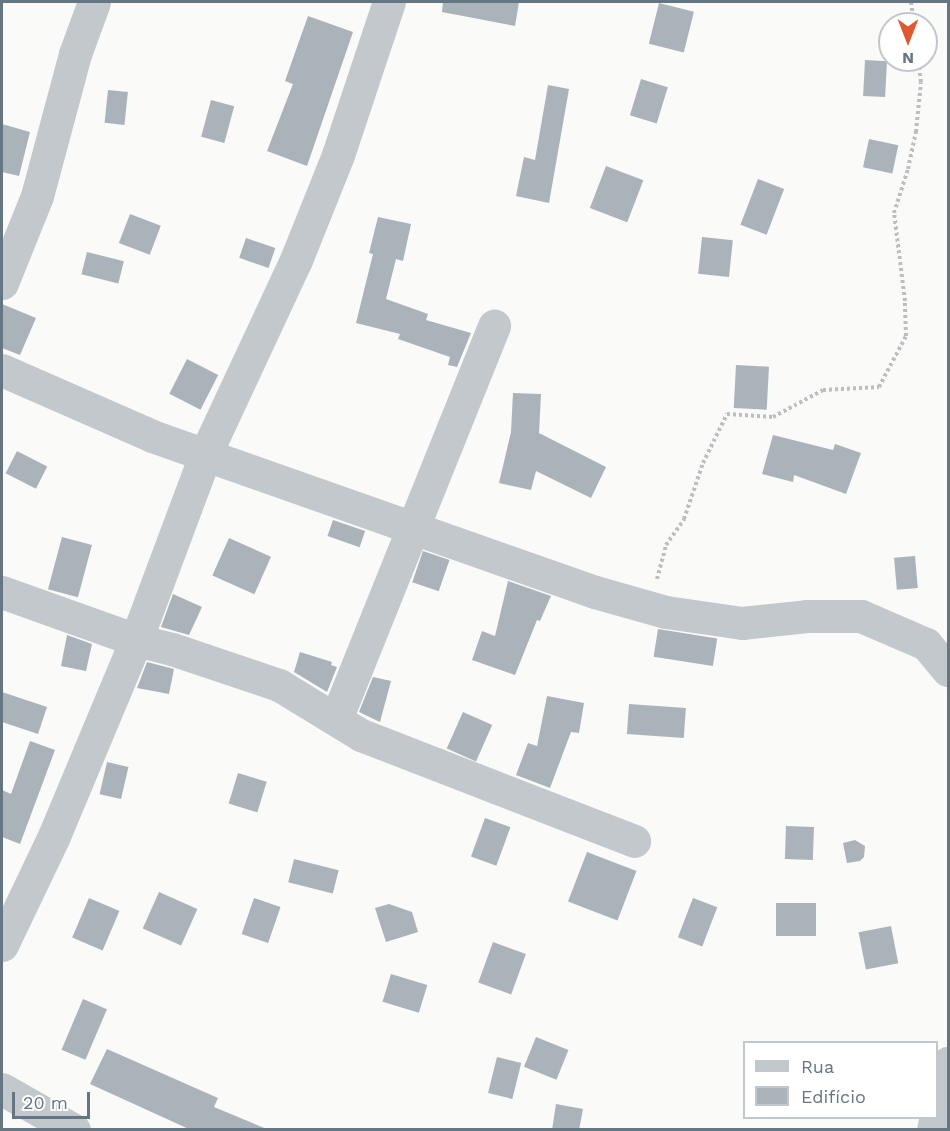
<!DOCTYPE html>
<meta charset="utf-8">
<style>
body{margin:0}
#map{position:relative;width:950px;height:1131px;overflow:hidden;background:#fafaf8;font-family:"Work Sans",sans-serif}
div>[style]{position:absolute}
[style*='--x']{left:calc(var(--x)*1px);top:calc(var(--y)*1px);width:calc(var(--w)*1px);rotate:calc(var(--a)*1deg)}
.building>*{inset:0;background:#aab3b9;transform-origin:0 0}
.path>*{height:4px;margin-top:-2px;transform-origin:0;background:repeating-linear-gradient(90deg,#bbbfc2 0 3px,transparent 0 6px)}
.minor>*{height:33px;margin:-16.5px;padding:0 16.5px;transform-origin:16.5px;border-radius:16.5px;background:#c3c8cc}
span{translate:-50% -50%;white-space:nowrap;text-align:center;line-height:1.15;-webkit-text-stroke:6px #fff;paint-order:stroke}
.frame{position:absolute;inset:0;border:3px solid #657683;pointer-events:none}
.legend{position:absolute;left:743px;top:1041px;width:195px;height:78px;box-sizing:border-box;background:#fff;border:2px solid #c1c8cd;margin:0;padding:8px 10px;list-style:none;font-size:18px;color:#657683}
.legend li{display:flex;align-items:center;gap:12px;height:30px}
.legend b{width:30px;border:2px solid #c1c8cd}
.north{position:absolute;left:878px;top:12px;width:60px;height:60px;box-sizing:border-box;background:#fff;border:2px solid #c1c8cd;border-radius:50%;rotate:180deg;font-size:16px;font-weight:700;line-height:24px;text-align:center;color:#657683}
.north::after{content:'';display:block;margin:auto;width:21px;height:27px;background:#e4572e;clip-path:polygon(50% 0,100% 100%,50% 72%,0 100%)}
.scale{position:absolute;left:12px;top:1092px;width:78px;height:27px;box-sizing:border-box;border:3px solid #657683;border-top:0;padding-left:8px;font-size:18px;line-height:21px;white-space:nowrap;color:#657683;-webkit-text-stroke:4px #fff;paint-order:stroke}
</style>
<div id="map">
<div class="building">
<div style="clip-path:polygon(443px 2px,519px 2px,515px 26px,442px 12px)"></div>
<div style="left:659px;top:3px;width:36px;height:42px;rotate:14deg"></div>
<div style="clip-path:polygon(308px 16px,353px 32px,307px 166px,267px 151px,293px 84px,285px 81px)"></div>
<div style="left:865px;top:60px;width:22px;height:36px;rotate:3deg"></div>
<div style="left:641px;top:79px;width:28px;height:38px;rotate:17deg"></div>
<div style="clip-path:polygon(548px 85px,569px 89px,549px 203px,516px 196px,524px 157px,535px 160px)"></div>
<div style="left:108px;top:90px;width:20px;height:33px;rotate:6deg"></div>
<div style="left:211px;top:100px;width:24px;height:38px;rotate:15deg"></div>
<div style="clip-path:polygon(2px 124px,30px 132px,19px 176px,2px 172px)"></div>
<div style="left:869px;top:139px;width:30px;height:29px;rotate:12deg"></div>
<div style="left:606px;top:166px;width:40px;height:45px;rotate:21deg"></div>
<div style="left:758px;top:179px;width:28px;height:49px;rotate:21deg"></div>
<div style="left:130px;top:214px;width:33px;height:31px;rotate:21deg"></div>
<div style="clip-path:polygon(378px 217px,411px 224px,403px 261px,396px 259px,386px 299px,428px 314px,426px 320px,471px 333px,457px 367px,448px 365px,450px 357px,398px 339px,400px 334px,356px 323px,373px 254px,369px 253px)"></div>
<div style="left:702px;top:237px;width:31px;height:37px;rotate:6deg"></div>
<div style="left:246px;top:238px;width:31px;height:21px;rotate:19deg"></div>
<div style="left:87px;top:252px;width:38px;height:23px;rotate:14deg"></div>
<div style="clip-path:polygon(2px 304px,36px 318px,20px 355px,2px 348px)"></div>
<div style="left:187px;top:359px;width:35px;height:39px;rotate:27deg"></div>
<div style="left:736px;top:365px;width:33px;height:43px;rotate:3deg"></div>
<div style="clip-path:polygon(513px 393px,541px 394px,539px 433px,606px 467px,591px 498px,536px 471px,531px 490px,499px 483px,511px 432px)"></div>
<div style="clip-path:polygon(773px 435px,833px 450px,835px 444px,861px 453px,846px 494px,794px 475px,793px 482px,762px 474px)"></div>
<div style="left:17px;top:451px;width:34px;height:25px;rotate:27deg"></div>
<div style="left:333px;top:520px;width:34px;height:17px;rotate:19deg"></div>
<div style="left:62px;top:537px;width:31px;height:54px;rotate:15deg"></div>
<div style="left:229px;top:538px;width:46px;height:41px;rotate:24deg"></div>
<div style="left:423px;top:551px;width:28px;height:33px;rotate:19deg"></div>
<div style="left:915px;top:556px;width:32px;height:21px;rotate:85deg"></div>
<div style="clip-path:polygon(508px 581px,551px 596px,540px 621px,537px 620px,515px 675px,472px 660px,482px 631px,495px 636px)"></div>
<div style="clip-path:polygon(173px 594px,202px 607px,189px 635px,161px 627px)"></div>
<div style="left:658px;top:629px;width:60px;height:28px;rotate:9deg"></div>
<div style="clip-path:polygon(67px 635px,92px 644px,86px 671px,61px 666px)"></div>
<div style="clip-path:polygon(300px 652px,332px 662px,331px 665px,337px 667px,327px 692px,294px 672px)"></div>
<div style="clip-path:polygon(147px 662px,174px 669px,169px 694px,137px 688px)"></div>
<div style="clip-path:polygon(373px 677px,391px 681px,380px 722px,359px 712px)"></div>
<div style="clip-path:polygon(2px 692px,47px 707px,38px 734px,2px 722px)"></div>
<div style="clip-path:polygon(547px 696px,584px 703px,579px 733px,571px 732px,550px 788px,516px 775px,528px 743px,537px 746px)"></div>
<div style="left:629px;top:704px;width:57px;height:30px;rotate:4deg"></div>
<div style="left:463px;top:712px;width:32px;height:40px;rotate:24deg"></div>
<div style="clip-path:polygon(30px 741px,55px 750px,20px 844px,2px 837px,2px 790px,11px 794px)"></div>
<div style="left:107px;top:762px;width:22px;height:33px;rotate:13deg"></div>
<div style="left:238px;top:773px;width:30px;height:32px;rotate:17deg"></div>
<div style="left:485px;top:818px;width:27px;height:41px;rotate:20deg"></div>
<div style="left:786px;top:826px;width:28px;height:33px;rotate:2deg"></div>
<div style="clip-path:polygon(855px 840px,865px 846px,864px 857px,860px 861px,847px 863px,843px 843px)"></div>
<div style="left:587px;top:852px;width:53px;height:53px;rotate:21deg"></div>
<div style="left:294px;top:859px;width:46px;height:24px;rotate:14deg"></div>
<div style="left:159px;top:892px;width:42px;height:40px;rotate:24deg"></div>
<div style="left:89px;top:898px;width:33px;height:43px;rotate:23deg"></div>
<div style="left:254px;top:898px;width:28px;height:38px;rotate:19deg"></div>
<div style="left:693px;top:898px;width:26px;height:42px;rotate:21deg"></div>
<div style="left:776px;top:903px;width:40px;height:33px"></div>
<div style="clip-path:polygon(389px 904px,412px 912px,418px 932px,386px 942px,375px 908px)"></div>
<div style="left:891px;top:926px;width:38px;height:33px;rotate:79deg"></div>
<div style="left:493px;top:942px;width:35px;height:43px;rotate:20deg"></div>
<div style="left:391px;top:974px;width:38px;height:29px;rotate:17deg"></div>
<div style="left:83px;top:999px;width:26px;height:55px;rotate:23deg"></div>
<div style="left:536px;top:1037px;width:35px;height:32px;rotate:22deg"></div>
<div style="clip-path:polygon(107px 1049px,218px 1098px,214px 1107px,269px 1130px,191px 1130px,90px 1084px)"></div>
<div style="left:497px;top:1057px;width:25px;height:37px;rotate:14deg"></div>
<div style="clip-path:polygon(556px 1104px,583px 1109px,579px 1130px,552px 1130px)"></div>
</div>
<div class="path">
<div style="--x:911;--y:2;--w:22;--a:82"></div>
<div style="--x:657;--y:579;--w:35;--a:-75"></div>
<div style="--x:666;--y:545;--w:32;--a:-55"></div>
<div style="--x:684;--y:519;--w:59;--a:-71.3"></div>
<div style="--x:703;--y:463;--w:55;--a:-63.9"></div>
<div style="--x:727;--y:414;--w:46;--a:3.7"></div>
<div style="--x:773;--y:417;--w:57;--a:-28.4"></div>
<div style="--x:823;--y:390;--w:56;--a:-3.1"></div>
<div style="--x:879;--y:387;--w:58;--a:-62.1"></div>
<div style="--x:906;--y:336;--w:35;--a:-92"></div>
<div style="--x:905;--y:301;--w:89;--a:-97.1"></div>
<div style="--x:894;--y:213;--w:46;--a:-72.3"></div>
<div style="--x:908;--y:169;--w:38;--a:-78"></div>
<div style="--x:916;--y:132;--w:50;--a:-84.3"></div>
<div style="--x:921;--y:82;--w:22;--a:-98"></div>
</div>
<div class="minor">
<div style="--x:2;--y:283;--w:94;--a:-68.1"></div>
<div style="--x:37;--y:196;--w:147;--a:-75"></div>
<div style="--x:75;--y:54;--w:55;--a:-69.9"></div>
<div style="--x:2;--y:370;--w:164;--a:23.7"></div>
<div style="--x:152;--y:436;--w:470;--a:19.4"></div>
<div style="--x:595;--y:592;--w:74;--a:15.7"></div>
<div style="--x:666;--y:612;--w:77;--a:8.2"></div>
<div style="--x:742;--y:623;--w:65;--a:-6.1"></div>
<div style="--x:807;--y:616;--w:54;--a:0"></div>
<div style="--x:861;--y:616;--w:71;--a:23.3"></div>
<div style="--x:926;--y:644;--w:34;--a:50"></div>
<div style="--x:2;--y:592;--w:142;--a:19.7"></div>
<div style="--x:136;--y:640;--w:37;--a:14"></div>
<div style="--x:172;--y:649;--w:113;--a:18.6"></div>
<div style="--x:279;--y:685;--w:96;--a:31.4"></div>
<div style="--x:361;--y:735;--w:293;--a:21.2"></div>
<div style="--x:336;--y:719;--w:424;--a:-68.1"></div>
<div style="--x:2;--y:945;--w:121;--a:-64.5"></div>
<div style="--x:54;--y:836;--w:212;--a:-67.3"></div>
<div style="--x:136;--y:640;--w:197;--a:-69.5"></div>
<div style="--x:205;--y:455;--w:215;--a:-65"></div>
<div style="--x:296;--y:260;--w:113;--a:-68.2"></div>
<div style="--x:338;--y:155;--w:161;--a:-71.6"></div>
<div style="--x:2;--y:1089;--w:83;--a:29.7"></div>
<div style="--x:933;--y:1130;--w:69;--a:-77.4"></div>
</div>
<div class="frame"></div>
<ul class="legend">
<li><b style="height:8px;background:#c3c8cc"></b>Rua</li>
<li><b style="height:16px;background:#aab3b9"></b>Edifício</li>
</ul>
<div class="north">N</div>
<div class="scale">20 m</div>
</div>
